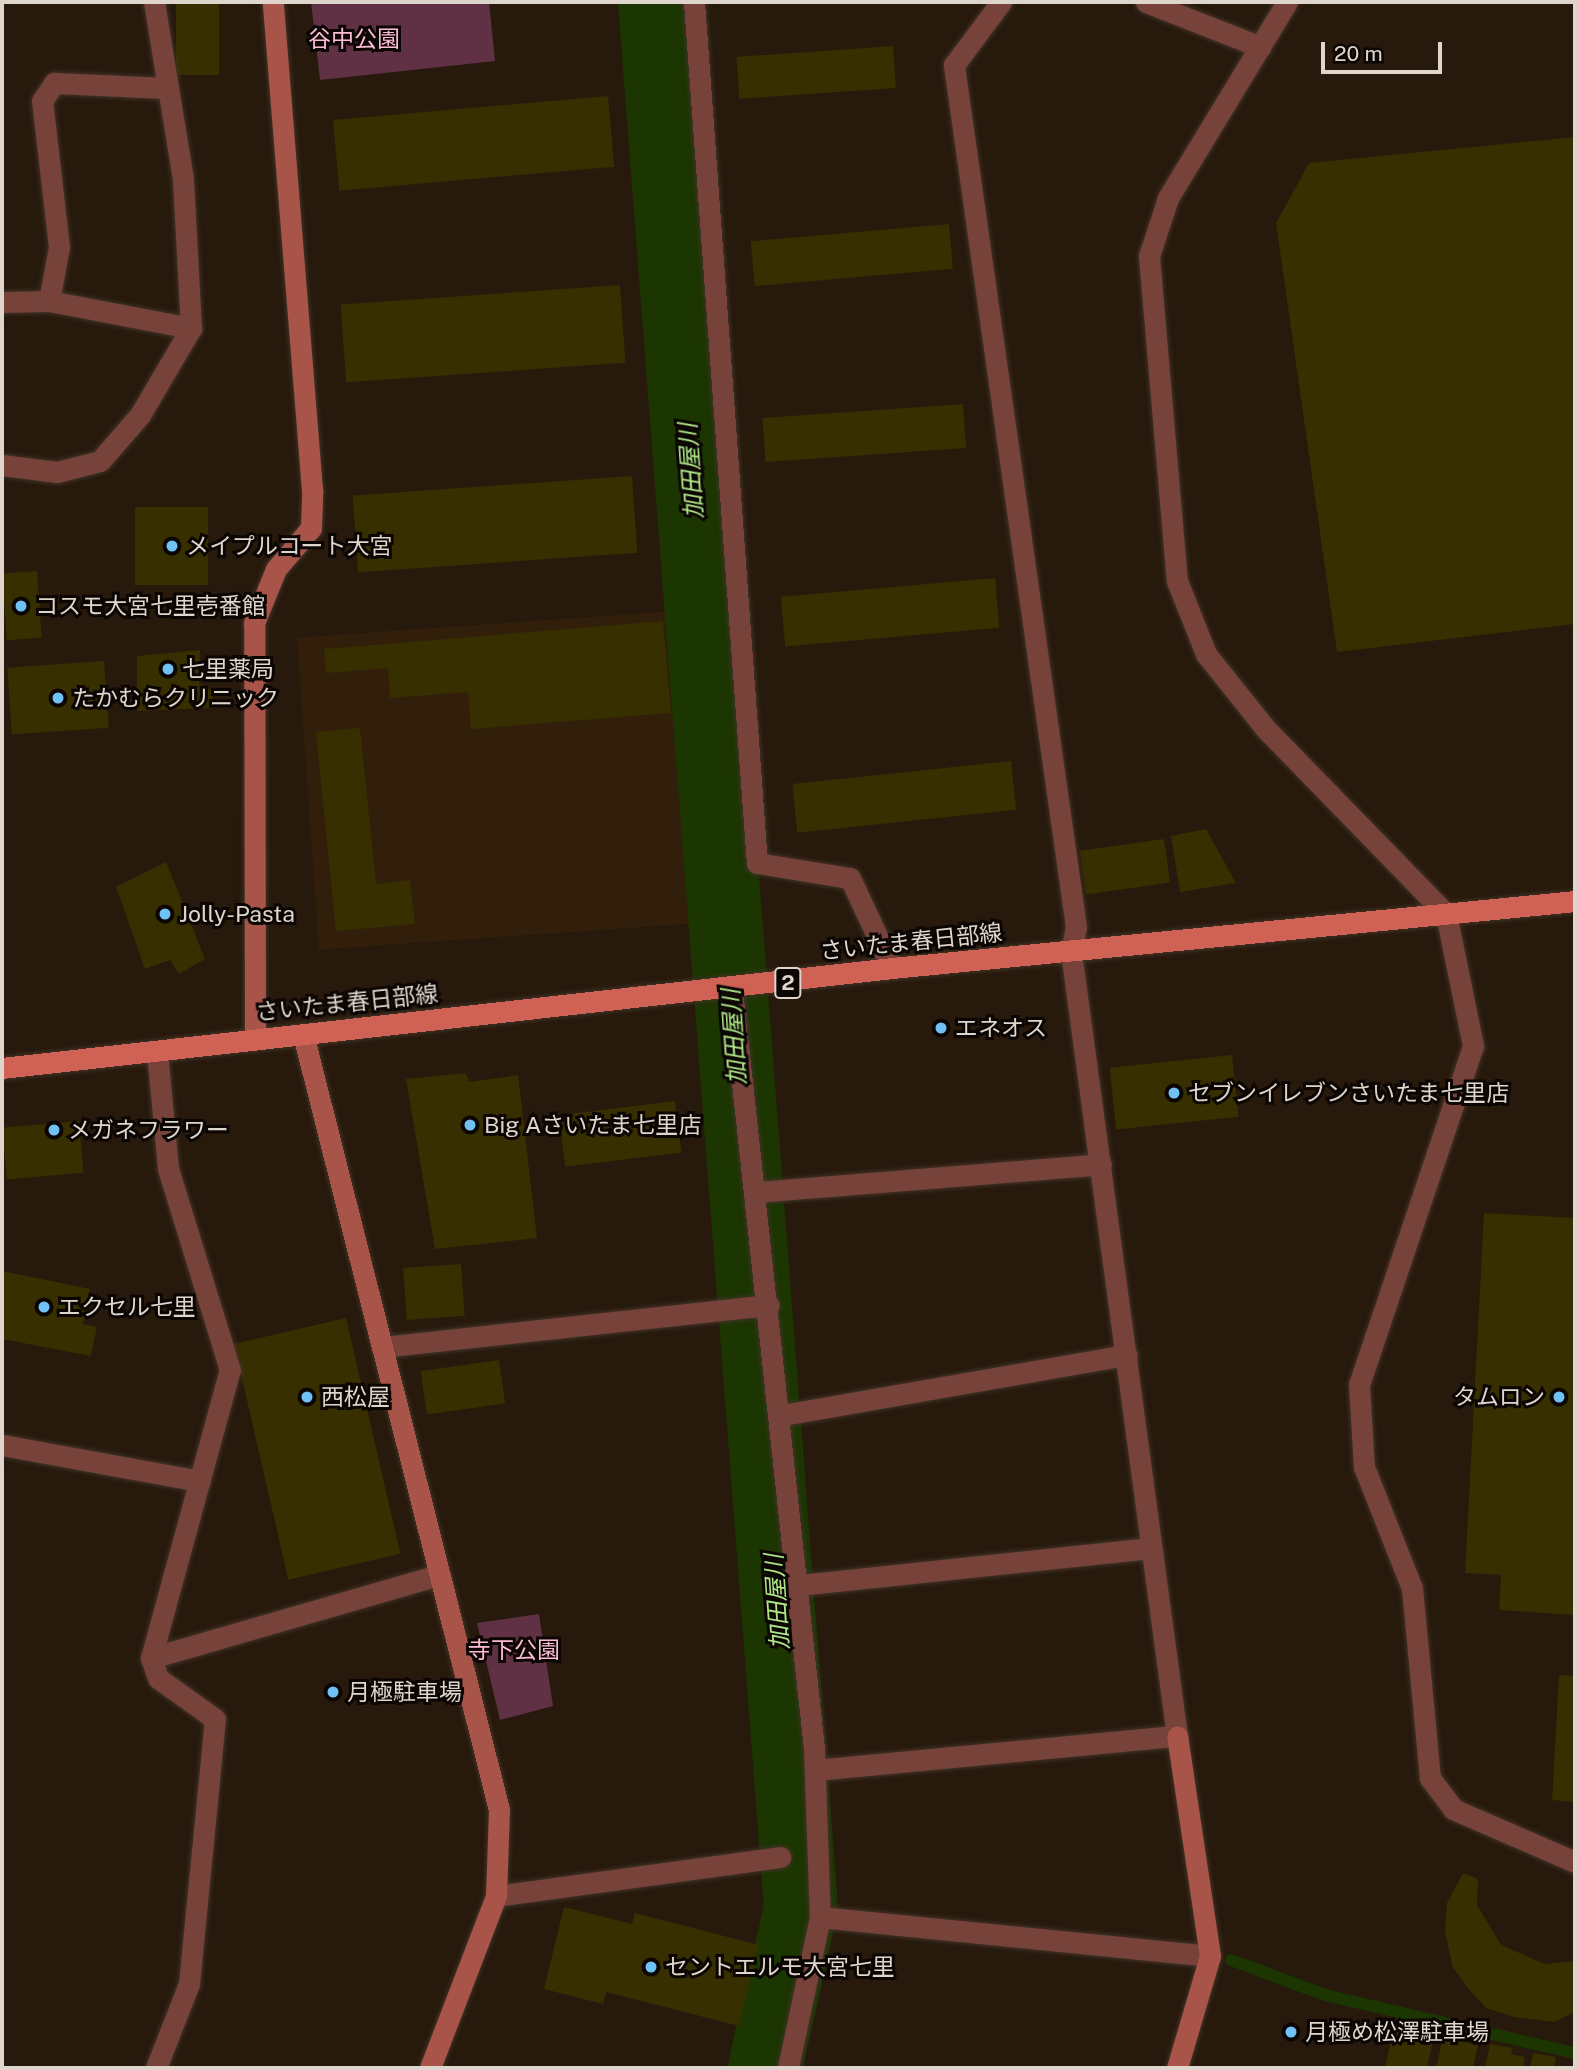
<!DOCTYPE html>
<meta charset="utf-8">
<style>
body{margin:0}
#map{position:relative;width:1577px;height:2070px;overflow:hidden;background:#27190c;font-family:"Public Sans","Noto Sans JP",sans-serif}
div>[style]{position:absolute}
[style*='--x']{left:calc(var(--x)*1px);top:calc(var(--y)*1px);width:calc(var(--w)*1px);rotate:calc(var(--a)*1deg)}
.built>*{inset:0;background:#311e0b;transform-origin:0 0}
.green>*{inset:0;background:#603145}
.stream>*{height:12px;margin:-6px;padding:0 6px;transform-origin:6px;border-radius:6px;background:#1b3601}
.river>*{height:74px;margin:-37px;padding:0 37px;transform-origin:37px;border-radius:37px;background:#1b3601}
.building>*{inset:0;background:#372f00;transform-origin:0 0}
.roads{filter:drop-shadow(0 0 2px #413327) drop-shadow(0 0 2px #413327)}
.street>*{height:21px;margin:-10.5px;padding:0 10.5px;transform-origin:10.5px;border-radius:10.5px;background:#76423a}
.secondary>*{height:21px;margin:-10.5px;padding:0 10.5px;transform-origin:10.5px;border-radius:10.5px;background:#a85449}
.primary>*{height:21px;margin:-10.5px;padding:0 10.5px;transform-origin:10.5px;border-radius:10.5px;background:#cf6254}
.dots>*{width:19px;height:19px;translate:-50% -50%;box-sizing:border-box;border:4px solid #0b0603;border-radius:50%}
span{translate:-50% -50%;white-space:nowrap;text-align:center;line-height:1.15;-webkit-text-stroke:6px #0b0603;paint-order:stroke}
.shield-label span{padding:2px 5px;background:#0b0603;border:2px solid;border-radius:5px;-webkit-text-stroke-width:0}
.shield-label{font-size:21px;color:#ded5cc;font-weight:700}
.park-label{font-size:23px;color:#fcbbd4}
.poi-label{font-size:23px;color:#ded5cc}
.left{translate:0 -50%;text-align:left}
.right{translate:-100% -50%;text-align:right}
.street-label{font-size:23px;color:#ded5cc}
.water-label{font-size:24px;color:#aee587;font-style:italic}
.frame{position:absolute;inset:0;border:4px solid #ded5cc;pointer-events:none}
.scale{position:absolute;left:1321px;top:42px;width:121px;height:32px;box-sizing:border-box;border:4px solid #ded5cc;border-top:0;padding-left:9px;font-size:21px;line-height:24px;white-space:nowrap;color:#ded5cc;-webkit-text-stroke:5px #0b0603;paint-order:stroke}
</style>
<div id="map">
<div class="built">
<div style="left:676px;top:611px;width:313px;height:380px;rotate:86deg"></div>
</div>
<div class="green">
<div style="clip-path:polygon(311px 2px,489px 2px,495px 61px,320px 80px)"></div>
<div style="clip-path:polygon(539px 1614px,553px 1706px,500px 1720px,477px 1623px)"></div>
</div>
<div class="stream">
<div style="--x:1231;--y:1960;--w:100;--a:20.4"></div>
<div style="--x:1325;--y:1995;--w:257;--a:13.1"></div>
</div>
<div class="river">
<div style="--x:655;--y:2;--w:1912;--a:85.62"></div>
<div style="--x:801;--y:1908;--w:164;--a:102.7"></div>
</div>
<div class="building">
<div style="left:176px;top:2px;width:43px;height:73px"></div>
<div style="left:893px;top:46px;width:42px;height:157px;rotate:86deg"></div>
<div style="left:608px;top:96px;width:71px;height:276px;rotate:85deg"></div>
<div style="clip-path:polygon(1575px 137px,1575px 624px,1337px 652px,1276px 223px,1309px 163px)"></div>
<div style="left:949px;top:224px;width:45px;height:199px;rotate:85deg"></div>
<div style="left:620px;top:285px;width:78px;height:280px;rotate:86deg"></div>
<div style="left:963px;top:404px;width:44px;height:201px;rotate:86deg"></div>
<div style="left:632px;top:476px;width:77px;height:280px;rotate:86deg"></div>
<div style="left:135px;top:507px;width:73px;height:78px"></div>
<div style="left:37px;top:571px;width:67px;height:35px;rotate:86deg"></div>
<div style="left:995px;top:578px;width:50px;height:215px;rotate:85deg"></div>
<div style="clip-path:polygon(663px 621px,671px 713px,471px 729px,468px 692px,390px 698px,388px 668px,326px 673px,324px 649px)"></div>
<div style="clip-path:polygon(200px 650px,199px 683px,214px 692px,211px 708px,137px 711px,137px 656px)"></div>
<div style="left:104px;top:661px;width:67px;height:97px;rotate:86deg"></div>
<div style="clip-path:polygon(360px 728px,376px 884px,410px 880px,415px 924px,336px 931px,316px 732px)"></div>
<div style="left:1011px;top:761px;width:49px;height:220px;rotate:84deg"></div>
<div style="clip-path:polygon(1206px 829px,1236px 883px,1180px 892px,1171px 836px)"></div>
<div style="left:1164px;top:839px;width:44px;height:85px;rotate:82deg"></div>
<div style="clip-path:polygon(166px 862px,205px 959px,179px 974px,170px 960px,145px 969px,116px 887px)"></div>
<div style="left:1232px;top:1055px;width:62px;height:123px;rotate:84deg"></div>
<div style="clip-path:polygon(466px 1073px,469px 1082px,518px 1075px,537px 1238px,435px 1249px,406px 1079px)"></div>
<div style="left:675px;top:1101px;width:52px;height:117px;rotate:83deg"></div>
<div style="left:79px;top:1121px;width:52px;height:77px;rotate:85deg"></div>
<div style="clip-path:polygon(1484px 1213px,1575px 1218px,1575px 1615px,1499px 1610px,1501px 1575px,1465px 1573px)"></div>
<div style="left:461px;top:1264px;width:52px;height:58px;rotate:86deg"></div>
<div style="clip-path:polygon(2px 1271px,90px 1289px,83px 1324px,97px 1327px,91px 1356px,2px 1339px)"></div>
<div style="left:346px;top:1318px;width:242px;height:115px;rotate:77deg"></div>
<div style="left:499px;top:1360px;width:44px;height:79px;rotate:82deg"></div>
<div style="clip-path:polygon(1559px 1675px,1575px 1676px,1575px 1802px,1552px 1800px)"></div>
<div style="clip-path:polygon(1463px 1873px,1478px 1879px,1477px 1905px,1501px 1945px,1545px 1964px,1575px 1961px,1575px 2012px,1554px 2022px,1514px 2017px,1486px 2008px,1468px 1988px,1453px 1968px,1445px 1932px,1447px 1903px)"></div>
<div style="clip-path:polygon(564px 1907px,632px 1924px,635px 1913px,759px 1945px,739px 2026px,606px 1992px,603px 2004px,544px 1989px)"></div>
<div style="clip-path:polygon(1395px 2022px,1435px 2031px,1427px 2068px,1385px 2068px)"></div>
<div style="clip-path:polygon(1443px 2037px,1478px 2045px,1473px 2068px,1436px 2068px)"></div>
<div style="clip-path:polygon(1490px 2044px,1513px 2048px,1511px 2054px,1525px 2057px,1523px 2068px,1485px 2068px)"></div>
<div style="clip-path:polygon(1533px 2053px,1556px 2057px,1554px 2068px,1530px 2068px)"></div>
</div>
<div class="roads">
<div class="street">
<div style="--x:694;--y:2;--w:863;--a:85.82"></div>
<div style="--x:757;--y:863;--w:94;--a:9.2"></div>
<div style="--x:850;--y:878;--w:99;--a:65"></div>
<div style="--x:1146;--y:2;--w:123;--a:21.4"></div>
<div style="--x:1287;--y:2;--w:229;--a:121.3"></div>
<div style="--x:1168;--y:198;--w:61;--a:108.1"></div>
<div style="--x:1149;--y:256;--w:326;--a:85.1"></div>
<div style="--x:1177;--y:581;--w:79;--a:68.3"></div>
<div style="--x:1206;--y:654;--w:95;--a:51.4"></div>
<div style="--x:1265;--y:728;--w:260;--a:45.8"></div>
<div style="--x:1446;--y:914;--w:135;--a:78.4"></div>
<div style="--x:1473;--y:1046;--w:357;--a:108.6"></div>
<div style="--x:1359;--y:1384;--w:83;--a:86.6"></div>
<div style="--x:1364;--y:1467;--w:130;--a:68.4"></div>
<div style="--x:1412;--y:1588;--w:191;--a:84.6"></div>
<div style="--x:1430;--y:1778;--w:39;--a:53"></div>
<div style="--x:1453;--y:1809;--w:133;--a:23.5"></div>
<div style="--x:49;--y:301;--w:55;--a:-79.5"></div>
<div style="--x:59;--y:247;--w:147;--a:-96.6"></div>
<div style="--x:42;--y:101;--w:22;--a:-56"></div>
<div style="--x:54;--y:83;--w:112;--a:2.6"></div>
<div style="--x:2;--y:302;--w:47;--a:-1.2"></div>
<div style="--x:49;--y:301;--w:145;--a:10.8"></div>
<div style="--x:2;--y:465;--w:55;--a:7.3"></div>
<div style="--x:57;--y:472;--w:44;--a:-14.3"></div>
<div style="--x:100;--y:461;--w:61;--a:-49"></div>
<div style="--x:140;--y:415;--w:101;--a:-59.6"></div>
<div style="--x:191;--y:328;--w:149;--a:-93.1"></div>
<div style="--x:183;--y:179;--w:179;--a:-99.3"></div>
<div style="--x:732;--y:990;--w:763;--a:83.83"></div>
<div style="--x:814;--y:1749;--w:168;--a:88"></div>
<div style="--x:820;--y:1917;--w:154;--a:102"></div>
<div style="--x:756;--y:1192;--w:346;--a:-4.6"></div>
<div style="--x:382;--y:1347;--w:389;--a:-6.2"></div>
<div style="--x:782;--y:1415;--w:350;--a:-9.9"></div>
<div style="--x:2;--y:1445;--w:201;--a:10.3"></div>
<div style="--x:799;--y:1585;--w:353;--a:-6"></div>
<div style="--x:151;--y:1658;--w:300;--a:-16.1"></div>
<div style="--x:815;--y:1770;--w:364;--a:-5.4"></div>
<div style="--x:1177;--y:1736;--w:791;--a:-97.7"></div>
<div style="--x:1071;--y:952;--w:25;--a:-79"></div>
<div style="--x:1076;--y:927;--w:871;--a:-98.06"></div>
<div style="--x:954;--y:65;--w:79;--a:-53.3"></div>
<div style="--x:496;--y:1896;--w:287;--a:-7.8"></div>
<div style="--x:820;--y:1917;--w:392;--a:5.7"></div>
<div style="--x:156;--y:2068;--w:90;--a:-68.6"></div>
<div style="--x:189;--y:1984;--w:266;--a:-84.4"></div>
<div style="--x:215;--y:1719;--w:70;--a:-144.3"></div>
<div style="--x:158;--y:1678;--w:21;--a:-109"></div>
<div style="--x:151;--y:1658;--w:299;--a:-74.7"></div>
<div style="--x:230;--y:1370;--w:211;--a:-107.1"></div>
<div style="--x:168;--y:1168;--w:117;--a:-95.4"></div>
</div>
<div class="secondary">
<div style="--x:303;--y:1034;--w:800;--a:75.82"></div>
<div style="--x:499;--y:1810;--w:86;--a:92"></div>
<div style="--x:496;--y:1896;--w:184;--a:111"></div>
<div style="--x:255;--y:1039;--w:416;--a:-90.1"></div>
<div style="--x:254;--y:623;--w:58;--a:-67.8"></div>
<div style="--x:276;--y:569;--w:54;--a:-49.5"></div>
<div style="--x:311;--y:528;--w:38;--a:-88"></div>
<div style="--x:312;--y:490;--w:490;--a:-94.6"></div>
<div style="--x:1177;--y:2068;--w:117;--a:-73.6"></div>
<div style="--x:1210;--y:1956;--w:222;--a:-98.5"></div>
</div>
<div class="primary">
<div style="--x:2;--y:1068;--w:896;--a:-6.41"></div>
<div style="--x:892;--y:968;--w:686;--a:-5.6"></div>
</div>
</div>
<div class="dots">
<div style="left:172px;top:546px;background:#70c2f4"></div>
<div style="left:21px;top:606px;background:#70c2f4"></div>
<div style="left:168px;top:669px;background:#70c2f4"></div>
<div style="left:58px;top:698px;background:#70c2f4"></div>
<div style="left:165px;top:914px;background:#70c2f4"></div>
<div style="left:941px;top:1028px;background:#70c2f4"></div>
<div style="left:1174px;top:1093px;background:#70c2f4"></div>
<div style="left:470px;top:1125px;background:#70c2f4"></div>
<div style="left:54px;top:1130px;background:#70c2f4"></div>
<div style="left:44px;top:1307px;background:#70c2f4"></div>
<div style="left:307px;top:1397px;background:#70c2f4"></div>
<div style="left:1559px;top:1397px;background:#70c2f4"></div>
<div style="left:333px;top:1692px;background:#70c2f4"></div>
<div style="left:651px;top:1967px;background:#70c2f4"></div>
<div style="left:1291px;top:2032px;background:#70c2f4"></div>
</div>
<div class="shield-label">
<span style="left:788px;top:983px">2</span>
</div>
<div class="park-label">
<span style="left:354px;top:39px">谷中公園</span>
<span style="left:514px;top:1650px">寺下公園</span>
</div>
<div class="poi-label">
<span class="left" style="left:186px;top:546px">メイプルコート大宮</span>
<span class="left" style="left:35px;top:606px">コスモ大宮七里壱番館</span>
<span class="left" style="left:182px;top:669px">七里薬局</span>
<span class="left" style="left:72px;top:698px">たかむらクリニック</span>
<span class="left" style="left:179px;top:914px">Jolly-Pasta</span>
<span class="left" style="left:955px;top:1028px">エネオス</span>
<span class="left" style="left:1188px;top:1093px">セブンイレブンさいたま七里店</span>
<span class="left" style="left:484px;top:1125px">Big Aさいたま七里店</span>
<span class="left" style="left:68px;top:1130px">メガネフラワー</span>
<span class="left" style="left:58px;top:1307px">エクセル七里</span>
<span class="left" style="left:321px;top:1397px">西松屋</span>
<span class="right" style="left:1545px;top:1397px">タムロン</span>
<span class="left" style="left:347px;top:1692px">月極駐車場</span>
<span class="left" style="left:665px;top:1967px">セントエルモ大宮七里</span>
<span class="left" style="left:1305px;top:2032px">月極め松澤駐車場</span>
</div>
<div class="street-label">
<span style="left:911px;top:942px;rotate:-6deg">さいたま春日部線</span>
<span style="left:347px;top:1003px;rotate:-6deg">さいたま春日部線</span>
</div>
<div class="water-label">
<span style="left:691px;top:471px;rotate:-94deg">加田屋川</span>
<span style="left:734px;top:1037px;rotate:-94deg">加田屋川</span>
<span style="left:777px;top:1602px;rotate:-94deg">加田屋川</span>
</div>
<div class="frame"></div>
<div class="scale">20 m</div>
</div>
